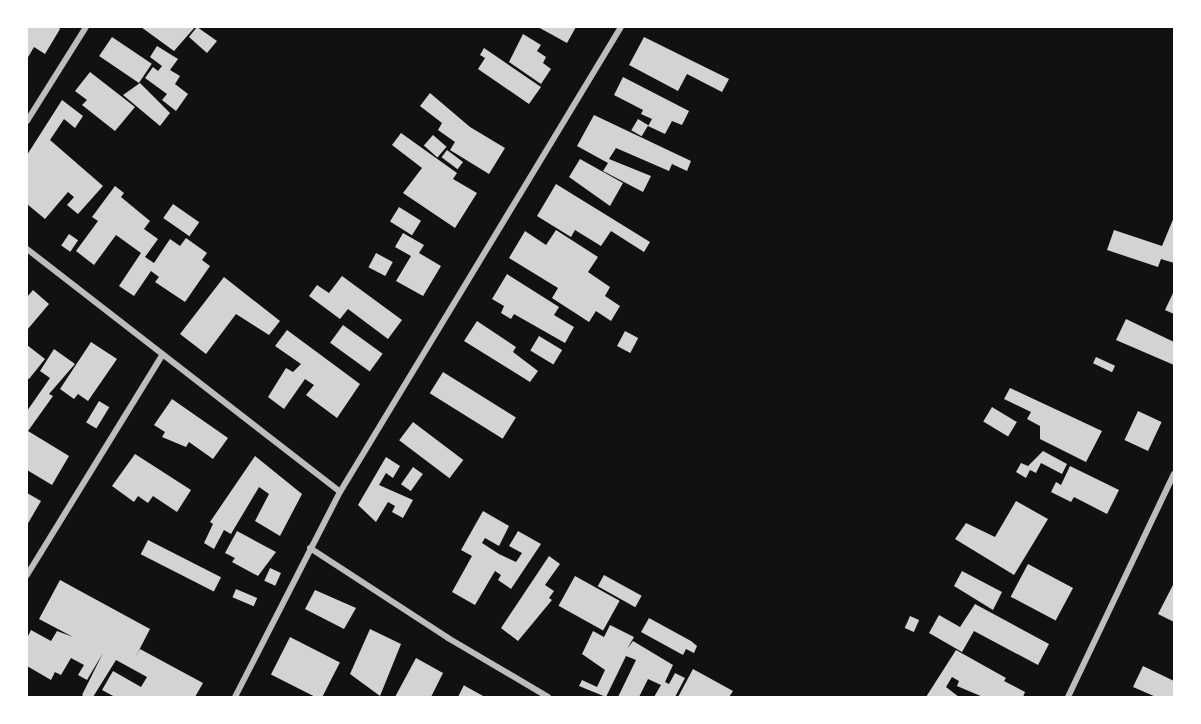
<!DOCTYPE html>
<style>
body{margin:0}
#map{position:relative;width:1201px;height:724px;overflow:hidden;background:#111;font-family:"Times New Roman",serif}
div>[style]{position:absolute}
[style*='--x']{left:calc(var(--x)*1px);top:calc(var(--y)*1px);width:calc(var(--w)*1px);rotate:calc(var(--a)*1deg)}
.building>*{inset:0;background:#d3d3d3;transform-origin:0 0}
.minor>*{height:6px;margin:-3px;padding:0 3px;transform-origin:3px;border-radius:3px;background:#bcbcbc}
span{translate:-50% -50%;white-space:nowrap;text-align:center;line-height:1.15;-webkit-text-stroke:6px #fff;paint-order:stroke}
.frame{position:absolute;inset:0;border:28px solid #fff;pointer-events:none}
</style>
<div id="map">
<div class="building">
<div style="clip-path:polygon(27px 27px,58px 27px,60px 29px,45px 54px,34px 47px,27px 59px)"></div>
<div style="clip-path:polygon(141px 27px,195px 27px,174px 51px)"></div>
<div style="clip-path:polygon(197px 27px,217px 41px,207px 53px,189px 37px)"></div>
<div style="clip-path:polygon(538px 27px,576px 27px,567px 43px)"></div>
<div style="clip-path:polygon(523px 34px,541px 45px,537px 51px,546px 57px,543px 63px,551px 69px,541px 84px,509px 62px)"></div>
<div style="left:112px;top:37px;width:48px;height:23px;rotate:34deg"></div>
<div style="clip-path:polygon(644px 37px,729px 79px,722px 92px,687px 74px,678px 91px,629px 65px)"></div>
<div style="clip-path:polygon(157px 46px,178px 59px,170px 70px,180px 76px,175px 84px,188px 94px,176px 111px,162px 100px,167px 94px,145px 78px,153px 67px,158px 71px,162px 66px,150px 57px)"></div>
<div style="clip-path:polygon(484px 48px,541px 87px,529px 104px,478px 69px,485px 58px,480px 55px)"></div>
<div style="clip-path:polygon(90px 72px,135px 107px,115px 131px,82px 105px,87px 100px,75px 91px)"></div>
<div style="clip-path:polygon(623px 77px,689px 111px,682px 125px,672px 121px,665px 134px,648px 126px,652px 119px,641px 114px,643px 110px,614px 95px)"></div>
<div style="clip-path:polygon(140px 83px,170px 113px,160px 126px,123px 95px)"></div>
<div style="clip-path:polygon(430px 93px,470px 127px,505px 148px,489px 174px,450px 150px,455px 142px,438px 130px,442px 123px,420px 106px)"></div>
<div style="clip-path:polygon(62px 100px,83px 116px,75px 128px,64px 119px,50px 140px,103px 186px,78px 214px,67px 205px,74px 197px,68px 192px,45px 219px,27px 204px,27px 155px)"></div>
<div style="clip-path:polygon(594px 115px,691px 161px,687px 171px,672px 164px,669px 171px,616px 148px,609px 159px,651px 176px,643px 192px,603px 171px,608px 163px,577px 146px)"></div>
<div style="left:638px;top:119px;width:12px;height:13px;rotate:31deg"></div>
<div style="clip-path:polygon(401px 133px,457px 173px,453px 179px,477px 193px,455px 228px,403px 193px,422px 168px,392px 145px)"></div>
<div style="left:433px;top:135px;width:18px;height:14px;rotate:41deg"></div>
<div style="left:447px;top:150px;width:20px;height:9px;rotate:37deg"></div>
<div style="clip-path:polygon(580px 159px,623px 183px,610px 206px,569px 177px)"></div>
<div style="clip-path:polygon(556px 184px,650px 242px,644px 252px,611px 231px,601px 246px,575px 230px,571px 237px,537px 216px)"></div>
<div style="clip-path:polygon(115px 186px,124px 193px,121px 197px,150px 221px,144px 229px,158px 239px,145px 257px,154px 263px,170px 239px,180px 246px,186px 238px,207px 253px,202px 260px,210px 266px,185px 302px,155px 282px,159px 277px,151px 271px,134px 296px,119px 286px,141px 253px,116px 235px,94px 265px,76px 251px,98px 221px,92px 217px)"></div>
<div style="left:173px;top:204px;width:32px;height:17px;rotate:35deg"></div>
<div style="left:399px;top:207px;width:26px;height:17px;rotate:32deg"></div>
<div style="clip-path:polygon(1174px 217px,1174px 263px,1161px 259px,1158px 267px,1107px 250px,1114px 230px,1162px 246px)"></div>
<div style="clip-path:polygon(556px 230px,598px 257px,588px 272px,610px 287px,605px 296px,620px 306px,611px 321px,596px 311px,589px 322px,552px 298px,558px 288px,509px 258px,525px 231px,546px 245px)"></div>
<div style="clip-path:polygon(403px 233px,424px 245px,419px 253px,441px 266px,423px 296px,396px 281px,411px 256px,395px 247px)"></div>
<div style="left:69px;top:234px;width:11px;height:14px;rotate:34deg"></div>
<div style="left:376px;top:253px;width:19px;height:16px;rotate:28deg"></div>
<div style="clip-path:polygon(507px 274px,559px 307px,554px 315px,574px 327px,565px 343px,514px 314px,511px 319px,501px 313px,504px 306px,492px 299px)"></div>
<div style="clip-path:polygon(342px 276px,402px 320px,388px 339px,348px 309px,340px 319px,309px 296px,317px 285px,329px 293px)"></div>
<div style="clip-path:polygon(224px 277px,280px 321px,269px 335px,236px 314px,206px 354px,180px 334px)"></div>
<div style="clip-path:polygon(33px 290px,49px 304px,27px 330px,27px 336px,27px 297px)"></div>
<div style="clip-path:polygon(1174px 291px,1174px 314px,1165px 310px)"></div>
<div style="clip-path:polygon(1126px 319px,1174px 342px,1174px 365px,1116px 340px)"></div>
<div style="clip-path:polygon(477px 321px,516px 347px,513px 352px,538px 371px,530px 382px,464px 341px)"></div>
<div style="left:343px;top:325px;width:49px;height:22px;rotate:36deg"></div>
<div style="clip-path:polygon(287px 330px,360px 384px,337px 418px,306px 395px,314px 385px,305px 379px,284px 409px,268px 397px,286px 368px,293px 372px,301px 364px,275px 346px)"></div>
<div style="left:625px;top:331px;width:15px;height:17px;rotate:28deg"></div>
<div style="left:539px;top:336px;width:27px;height:17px;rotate:31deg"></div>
<div style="clip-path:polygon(91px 342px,117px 359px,88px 401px,78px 394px,74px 399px,60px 389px)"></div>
<div style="clip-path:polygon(27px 345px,45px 359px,29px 379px,27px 378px)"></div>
<div style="clip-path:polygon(54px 349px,75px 364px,49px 394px,53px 396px,28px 431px,69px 456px,52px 485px,27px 470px,27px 411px,50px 378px,40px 371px)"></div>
<div style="left:1096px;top:357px;width:21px;height:7px;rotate:25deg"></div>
<div style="left:443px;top:372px;width:86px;height:25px;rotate:32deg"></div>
<div style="clip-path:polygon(1010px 388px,1102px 431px,1086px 462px,1040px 439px,1040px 426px,1027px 419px,1031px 412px,1004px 399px)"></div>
<div style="clip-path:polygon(172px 399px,228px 438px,213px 459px,189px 442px,186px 447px,162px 437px,165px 432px,154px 425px)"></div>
<div style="left:99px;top:401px;width:12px;height:25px;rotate:31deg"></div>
<div style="left:992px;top:407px;width:29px;height:17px;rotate:31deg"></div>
<div style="left:1138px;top:411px;width:26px;height:32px;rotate:25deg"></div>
<div style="left:413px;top:422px;width:63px;height:23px;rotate:37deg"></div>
<div style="clip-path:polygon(1043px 451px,1067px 464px,1062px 474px,1041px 463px,1036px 473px,1030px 470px,1026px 478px,1016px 472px,1021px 463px,1028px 466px)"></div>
<div style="clip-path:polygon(135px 454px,191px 490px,177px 512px,153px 496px,148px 503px,138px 496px,134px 502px,112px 486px)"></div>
<div style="clip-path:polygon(255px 456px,302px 494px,280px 536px,255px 521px,269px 494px,259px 487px,231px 534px,224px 530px,214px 549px,204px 543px,213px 524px,210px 522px)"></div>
<div style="clip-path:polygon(386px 457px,400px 466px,393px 478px,386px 473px,379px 485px,413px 500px,403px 518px,392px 512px,395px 506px,388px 502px,376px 522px,358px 505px)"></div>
<div style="clip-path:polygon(1070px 466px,1119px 490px,1107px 514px,1074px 497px,1071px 502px,1051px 492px,1056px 482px,1061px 485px)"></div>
<div style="left:413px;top:467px;width:12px;height:21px;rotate:35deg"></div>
<div style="clip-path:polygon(27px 493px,41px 501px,27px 525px)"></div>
<div style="clip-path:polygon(1016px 501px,1048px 519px,1014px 575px,955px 539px,966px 523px,995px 537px)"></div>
<div style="clip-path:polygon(483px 511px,509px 526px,499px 546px,485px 538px,482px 543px,499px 554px,516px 562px,522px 553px,509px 546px,518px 531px,541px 544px,511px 589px,498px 580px,501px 575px,495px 571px,475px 605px,452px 592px,472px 556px,461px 550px)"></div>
<div style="clip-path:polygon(237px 531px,276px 552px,258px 576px,232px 562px,235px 558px,225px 553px)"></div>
<div style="left:148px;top:540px;width:82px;height:16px;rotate:27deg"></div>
<div style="clip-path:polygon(549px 556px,560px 564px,545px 585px,554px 591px,549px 598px,552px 600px,518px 641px,501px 628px)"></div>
<div style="left:1028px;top:564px;width:51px;height:37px;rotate:28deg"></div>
<div style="left:270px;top:568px;width:12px;height:14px;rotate:24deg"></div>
<div style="clip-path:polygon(962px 571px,1002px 592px,993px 610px,954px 586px)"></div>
<div style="left:604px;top:575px;width:43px;height:13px;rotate:29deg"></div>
<div style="left:575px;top:576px;width:51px;height:34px;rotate:29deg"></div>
<div style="clip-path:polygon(60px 580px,150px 629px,135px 658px,140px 649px,203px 683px,195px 697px,115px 697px,102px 690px,113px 671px,141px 687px,147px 677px,116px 660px,93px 697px,85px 697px,82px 695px,103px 653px,87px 680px,78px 675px,84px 665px,71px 658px,61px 675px,55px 672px,51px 680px,27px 666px,27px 638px,31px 630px,51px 641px,57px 631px,73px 637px,39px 619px)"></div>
<div style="clip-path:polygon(1174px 583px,1174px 622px,1158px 614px)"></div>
<div style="left:236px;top:589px;width:23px;height:9px;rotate:23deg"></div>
<div style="clip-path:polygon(315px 590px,356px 608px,344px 629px,305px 609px)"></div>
<div style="clip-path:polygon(975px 604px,1049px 644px,1038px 665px,974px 631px,962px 652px,929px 633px,939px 615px,960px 627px)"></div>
<div style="left:910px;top:616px;width:10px;height:13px;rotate:24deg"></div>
<div style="clip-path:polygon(649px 618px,691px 641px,697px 646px,694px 653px,686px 649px,683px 655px,641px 632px)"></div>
<div style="clip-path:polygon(610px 625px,634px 637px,627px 649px,633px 641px,673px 665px,665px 682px,669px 684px,675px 673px,685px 678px,675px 697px,654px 697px,661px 685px,648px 679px,639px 697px,618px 697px,636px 660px,626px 656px,606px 697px,579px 686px,582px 680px,597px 687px,605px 670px,582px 654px,593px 631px,604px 637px)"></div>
<div style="clip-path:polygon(370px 629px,401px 644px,380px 696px,350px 674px)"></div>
<div style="left:290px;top:637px;width:56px;height:42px;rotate:27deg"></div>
<div style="clip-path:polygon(956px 650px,1006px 678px,1004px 681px,1025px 692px,1023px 697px,983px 697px,957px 686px,959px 681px,952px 677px,946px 687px,959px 697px,926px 697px)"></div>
<div style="clip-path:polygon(416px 658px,443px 673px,431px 697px,395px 697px)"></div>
<div style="clip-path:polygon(1143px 666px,1174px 681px,1174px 697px,1156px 697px,1133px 687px)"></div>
<div style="clip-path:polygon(693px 669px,733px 691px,729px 697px,678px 697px)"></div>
<div style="clip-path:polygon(464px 685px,465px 686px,485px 697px,458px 697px)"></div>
</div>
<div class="minor">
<div style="--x:27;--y:121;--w:111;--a:-57.9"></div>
<div style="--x:27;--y:249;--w:396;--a:37.8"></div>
<div style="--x:310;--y:548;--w:165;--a:33.1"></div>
<div style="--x:448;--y:638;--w:116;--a:30.5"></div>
<div style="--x:27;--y:575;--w:259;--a:-58.4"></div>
<div style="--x:235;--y:697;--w:230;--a:-62.9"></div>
<div style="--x:340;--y:492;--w:543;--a:-58.86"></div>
<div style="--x:1068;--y:697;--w:247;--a:-64.6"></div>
</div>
<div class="frame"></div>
</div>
